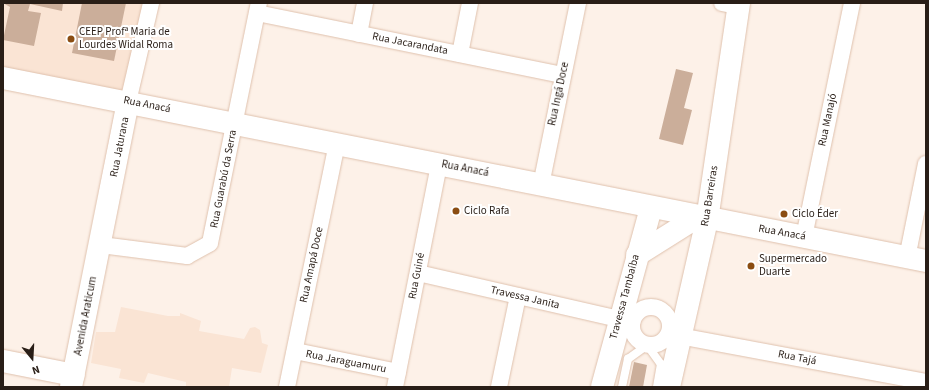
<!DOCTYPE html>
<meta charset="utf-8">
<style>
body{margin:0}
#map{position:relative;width:929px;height:390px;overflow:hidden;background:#fdf1e8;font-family:"Source Sans 3",sans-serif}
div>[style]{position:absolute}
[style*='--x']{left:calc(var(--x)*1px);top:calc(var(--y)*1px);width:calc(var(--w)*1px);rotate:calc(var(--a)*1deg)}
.built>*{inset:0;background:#fae4d4}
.building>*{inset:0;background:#cbae9a}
.roads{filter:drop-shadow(0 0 1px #dfc1ad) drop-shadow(0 0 1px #dfc1ad)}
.lane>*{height:8px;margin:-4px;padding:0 4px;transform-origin:4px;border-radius:4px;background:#fff}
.street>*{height:16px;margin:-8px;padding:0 8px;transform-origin:8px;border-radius:8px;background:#fff}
.street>.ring{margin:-8px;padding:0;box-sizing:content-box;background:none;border:16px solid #fff;border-radius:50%}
.secondary>*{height:22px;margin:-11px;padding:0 11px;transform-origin:11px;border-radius:11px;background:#fff}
.dots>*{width:11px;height:11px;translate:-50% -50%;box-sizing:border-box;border:2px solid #fff;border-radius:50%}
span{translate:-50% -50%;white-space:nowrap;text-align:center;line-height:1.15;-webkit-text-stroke:4px #fff;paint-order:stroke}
.poi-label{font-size:11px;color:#291e17}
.left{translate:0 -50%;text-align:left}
.street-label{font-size:11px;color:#291e17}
.frame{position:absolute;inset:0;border:4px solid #291e17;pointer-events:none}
.north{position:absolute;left:12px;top:338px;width:40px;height:40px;-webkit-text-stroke:3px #fff;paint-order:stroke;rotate:162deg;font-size:11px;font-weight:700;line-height:16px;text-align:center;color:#291e17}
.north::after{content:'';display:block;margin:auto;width:14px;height:18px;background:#291e17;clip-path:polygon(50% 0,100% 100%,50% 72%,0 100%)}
</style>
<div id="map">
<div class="built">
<div style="clip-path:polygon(3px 3px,147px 3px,128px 102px,3px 76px)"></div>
<div style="clip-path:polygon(121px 307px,168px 316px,180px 316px,180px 313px,201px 321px,199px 331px,244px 339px,250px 328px,255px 327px,260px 330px,262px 343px,268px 345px,261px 373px,232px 368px,229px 387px,186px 387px,186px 382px,148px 373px,144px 383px,119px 378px,121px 369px,91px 363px,96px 332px,115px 332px)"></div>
</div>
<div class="building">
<div style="clip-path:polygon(3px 3px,63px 3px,62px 11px,30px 4px,28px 11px,41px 13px,34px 46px,3px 40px,10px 7px)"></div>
<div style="clip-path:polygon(82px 3px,126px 3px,114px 61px,72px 53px)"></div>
<div style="clip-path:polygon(676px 69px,693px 73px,684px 108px,692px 110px,683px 145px,659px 139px)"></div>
<div style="clip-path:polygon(634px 362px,647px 365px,643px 387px,629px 387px)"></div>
</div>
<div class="roads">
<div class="lane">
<div style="--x:622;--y:387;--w:29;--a:-78"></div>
<div style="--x:628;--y:359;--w:24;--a:-36"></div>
<div style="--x:647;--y:345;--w:24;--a:54"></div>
<div style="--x:661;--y:364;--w:23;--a:100"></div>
</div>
<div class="street">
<div style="--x:722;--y:3;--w:16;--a:11"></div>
<div style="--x:257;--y:13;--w:312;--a:11.5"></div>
<div style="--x:359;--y:34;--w:32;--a:-79"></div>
<div style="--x:460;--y:54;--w:52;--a:-78.9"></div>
<div style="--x:128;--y:102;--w:102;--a:-76.9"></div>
<div style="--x:541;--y:185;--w:186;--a:-78.5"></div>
<div style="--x:804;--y:237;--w:239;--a:-78.4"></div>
<div style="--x:101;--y:245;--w:87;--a:7.3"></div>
<div style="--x:187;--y:256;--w:26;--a:-29"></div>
<div style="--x:210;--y:243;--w:245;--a:-78.5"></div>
<div style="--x:907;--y:258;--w:96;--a:-78.6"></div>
<div style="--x:418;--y:273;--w:220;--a:12.9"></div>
<div class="ring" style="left:632px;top:307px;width:22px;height:22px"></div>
<div style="--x:669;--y:334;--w:261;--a:10.6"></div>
<div style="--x:295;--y:351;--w:105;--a:11.5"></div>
<div style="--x:287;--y:387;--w:248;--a:-78.4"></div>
<div style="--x:395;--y:387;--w:227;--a:-78.8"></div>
<div style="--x:499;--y:387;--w:93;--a:-78.2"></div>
</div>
<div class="secondary">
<div style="--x:3;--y:78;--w:941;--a:11.21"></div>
<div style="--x:637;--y:255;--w:70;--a:-32.1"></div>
<div style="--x:3;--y:361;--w:72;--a:11.2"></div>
<div style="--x:71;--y:387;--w:291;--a:-78.7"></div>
<div style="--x:602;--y:387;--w:186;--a:-74.7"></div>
<div style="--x:669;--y:387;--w:171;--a:-77.2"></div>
<div style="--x:707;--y:220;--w:219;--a:-81.6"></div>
</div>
</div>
<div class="dots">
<div style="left:71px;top:39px;background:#8b4d12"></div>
<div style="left:456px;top:211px;background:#8b4d12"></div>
<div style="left:784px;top:214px;background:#8b4d12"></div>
<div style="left:751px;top:266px;background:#8b4d12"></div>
</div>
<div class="poi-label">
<span class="left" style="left:79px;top:39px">CEEP Profª Maria de<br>Lourdes Widal Roma</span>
<span class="left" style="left:464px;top:211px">Ciclo Rafa</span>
<span class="left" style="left:792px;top:214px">Ciclo Éder</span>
<span class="left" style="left:759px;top:266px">Supermercado<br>Duarte</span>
</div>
<div class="street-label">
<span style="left:410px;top:44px;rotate:11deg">Rua Jacarandata</span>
<span style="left:559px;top:94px;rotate:-78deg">Rua Ingá Doce</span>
<span style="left:147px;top:105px;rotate:11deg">Rua Anacá</span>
<span style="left:828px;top:120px;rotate:-78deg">Rua Manajó</span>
<span style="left:120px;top:147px;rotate:-79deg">Rua Jaturana</span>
<span style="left:465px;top:169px;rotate:11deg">Rua Anacá</span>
<span style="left:224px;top:179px;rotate:-79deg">Rua Guarabú da Serra</span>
<span style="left:710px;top:196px;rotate:-81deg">Rua Barreiras</span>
<span style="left:782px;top:233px;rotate:10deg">Rua Anacá</span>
<span style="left:312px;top:265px;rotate:-78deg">Rua Amapá Doce</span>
<span style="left:417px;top:276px;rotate:-79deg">Rua Guiné</span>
<span style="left:625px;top:297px;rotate:-75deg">Travessa Tambaíba</span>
<span style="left:525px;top:298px;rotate:13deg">Travessa Janita</span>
<span style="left:86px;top:316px;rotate:-79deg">Avenida Araticum</span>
<span style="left:797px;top:358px;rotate:11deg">Rua Tajá</span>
<span style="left:346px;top:362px;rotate:11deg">Rua Jaraguamuru</span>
</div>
<div class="frame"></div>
<div class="north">N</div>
</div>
